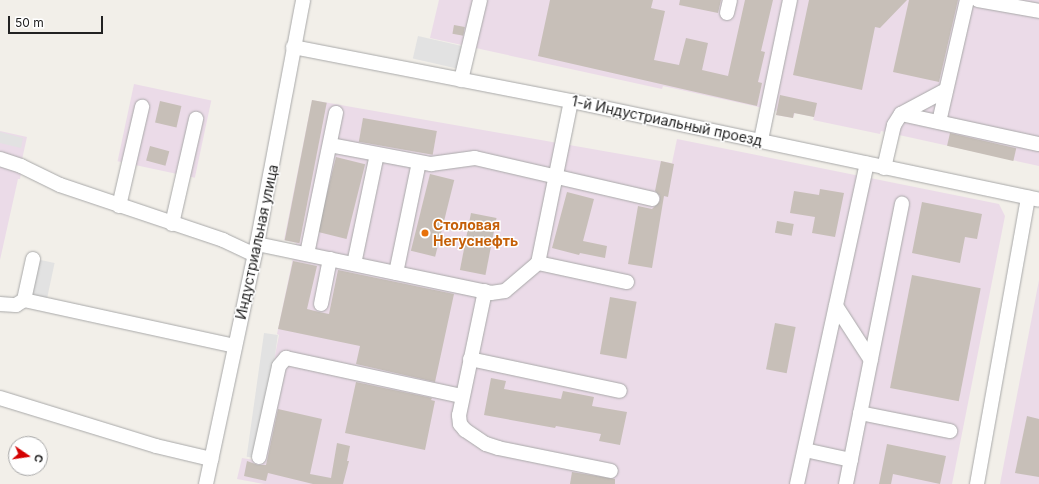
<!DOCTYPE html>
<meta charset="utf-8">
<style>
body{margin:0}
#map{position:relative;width:1039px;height:484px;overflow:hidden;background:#f2efe9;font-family:Inter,sans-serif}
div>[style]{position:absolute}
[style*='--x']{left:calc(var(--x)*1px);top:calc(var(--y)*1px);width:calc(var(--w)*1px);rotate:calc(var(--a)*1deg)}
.industrial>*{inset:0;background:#ebdbe8;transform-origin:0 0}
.parking>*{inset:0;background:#e2e2e2;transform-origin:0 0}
.building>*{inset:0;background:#c7bfb8;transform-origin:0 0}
.roads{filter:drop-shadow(0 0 1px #a9a9a9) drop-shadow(0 0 1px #a9a9a9)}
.minor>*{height:14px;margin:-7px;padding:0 7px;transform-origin:7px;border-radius:7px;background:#fff}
.dots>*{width:11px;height:11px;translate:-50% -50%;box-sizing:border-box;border:2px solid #fff;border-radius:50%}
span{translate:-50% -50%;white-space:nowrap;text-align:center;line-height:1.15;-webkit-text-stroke:3px #fff;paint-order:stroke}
.street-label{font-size:14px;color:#222}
.food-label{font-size:14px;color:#c56008;font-weight:700}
.left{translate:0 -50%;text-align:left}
.north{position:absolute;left:8px;top:436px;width:40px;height:40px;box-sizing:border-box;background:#fff;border:1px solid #a7a7a7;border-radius:50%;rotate:103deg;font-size:11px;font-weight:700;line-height:16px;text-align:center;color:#222}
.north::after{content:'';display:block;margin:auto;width:14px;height:18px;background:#d40000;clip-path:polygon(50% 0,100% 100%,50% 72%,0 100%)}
.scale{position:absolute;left:8px;top:16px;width:95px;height:18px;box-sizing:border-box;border:2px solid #222;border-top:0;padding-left:5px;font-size:12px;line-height:14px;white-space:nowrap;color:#222;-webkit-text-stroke:3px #fff;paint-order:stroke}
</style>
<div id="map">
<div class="industrial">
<div style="clip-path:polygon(439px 0,1039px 0,1039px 166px,881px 131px,880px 134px,813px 120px,814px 117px,795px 113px,793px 118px,776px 115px,777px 111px,663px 86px,662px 89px,430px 38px)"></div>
<div style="left:134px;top:84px;width:79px;height:79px;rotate:12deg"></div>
<div style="clip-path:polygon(312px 100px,672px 163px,677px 139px,999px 204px,1005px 216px,952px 484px,264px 484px,237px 479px,242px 458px,254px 460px,279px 335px,277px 334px,296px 243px,284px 240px)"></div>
<div style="clip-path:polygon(0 131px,27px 137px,19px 173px,21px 173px,20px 179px,18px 179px,0 260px)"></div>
<div style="clip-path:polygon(1039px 280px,1039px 484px,1000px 484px)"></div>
</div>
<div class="parking">
<div style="left:418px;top:36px;width:45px;height:23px;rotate:13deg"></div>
<div style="clip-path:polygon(0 132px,23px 138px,21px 148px,0 143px)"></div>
<div style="left:36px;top:259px;width:19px;height:38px;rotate:12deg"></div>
<div style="left:264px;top:333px;width:14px;height:125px;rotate:8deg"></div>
</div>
<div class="building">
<div style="clip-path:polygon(550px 0,653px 0,651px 8px,665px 11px,654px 60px,679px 65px,686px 38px,708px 43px,702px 70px,728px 76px,745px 0,773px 0,761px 51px,765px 52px,758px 82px,762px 83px,757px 106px,538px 56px)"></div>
<div style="clip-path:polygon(680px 0,721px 0,718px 13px,679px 5px)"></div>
<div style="clip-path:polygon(809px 0,907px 0,880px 28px,875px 27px,862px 90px,793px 75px)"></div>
<div style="clip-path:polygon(909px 0,958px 0,939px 82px,893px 72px)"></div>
<div style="left:454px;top:25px;width:11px;height:9px;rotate:10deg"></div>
<div style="clip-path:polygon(780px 95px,817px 103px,814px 117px,794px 113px,793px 118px,776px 115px)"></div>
<div style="left:312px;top:100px;width:15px;height:143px;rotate:11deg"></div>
<div style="left:160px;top:101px;width:22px;height:22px;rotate:13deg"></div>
<div style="left:363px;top:118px;width:75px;height:24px;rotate:10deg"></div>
<div style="left:950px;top:133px;width:68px;height:13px;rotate:13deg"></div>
<div style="left:150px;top:146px;width:20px;height:15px;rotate:15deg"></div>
<div style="left:336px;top:157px;width:30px;height:77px;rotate:14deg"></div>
<div style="clip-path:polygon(661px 161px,674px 164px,668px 197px,664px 196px,652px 268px,628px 264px,638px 206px,652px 209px,660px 201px,660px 196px,655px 191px)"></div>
<div style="left:430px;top:174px;width:25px;height:79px;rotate:14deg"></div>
<div style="clip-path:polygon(820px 189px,844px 193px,835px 237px,812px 233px,815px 217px,790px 213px,794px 191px,819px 195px)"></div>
<div style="clip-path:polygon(567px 192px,594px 199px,583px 241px,607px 246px,605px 258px,580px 253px,579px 255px,552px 248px)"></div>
<div style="clip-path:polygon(922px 202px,982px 214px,977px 239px,965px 237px,960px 263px,912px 253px)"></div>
<div style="left:471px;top:213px;width:26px;height:58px;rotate:11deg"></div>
<div style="left:777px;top:221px;width:17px;height:12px;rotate:10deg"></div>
<div style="clip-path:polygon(293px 261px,317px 266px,307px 309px,319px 312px,329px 314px,338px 270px,454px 294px,435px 382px,356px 364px,360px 346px,278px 329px)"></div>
<div style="left:912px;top:275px;width:70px;height:115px;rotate:11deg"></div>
<div style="left:610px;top:297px;width:27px;height:58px;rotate:10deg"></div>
<div style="left:775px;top:323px;width:21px;height:47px;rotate:11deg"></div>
<div style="clip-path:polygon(491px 378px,506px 381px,504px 389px,561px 399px,563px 391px,594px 397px,592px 406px,627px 412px,620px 445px,599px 441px,601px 434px,556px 426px,555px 428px,484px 415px)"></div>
<div style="clip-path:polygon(356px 382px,432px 398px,431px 400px,435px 401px,425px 450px,345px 433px)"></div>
<div style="clip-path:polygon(278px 409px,322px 419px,310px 474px,331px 478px,337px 443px,350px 446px,347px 461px,349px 461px,343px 484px,313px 484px,268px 473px,266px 481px,244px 476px,247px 461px,258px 465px,266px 465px)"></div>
<div style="clip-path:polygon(1027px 416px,1039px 419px,1039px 477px,1015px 473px)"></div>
<div style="clip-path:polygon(887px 444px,946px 456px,940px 484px,893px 474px,891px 484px,879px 484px)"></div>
<div style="clip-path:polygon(572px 472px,615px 479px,615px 484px,570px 484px)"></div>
</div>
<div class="roads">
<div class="minor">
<div style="--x:978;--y:0;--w:62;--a:10.2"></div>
<div style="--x:727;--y:13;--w:13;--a:-77"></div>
<div style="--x:293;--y:47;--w:283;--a:11"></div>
<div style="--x:571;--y:101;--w:478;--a:11.9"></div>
<div style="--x:461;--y:80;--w:82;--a:-76.6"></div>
<div style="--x:571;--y:101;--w:165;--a:101.5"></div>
<div style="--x:538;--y:263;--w:91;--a:12.1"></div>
<div style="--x:901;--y:114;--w:51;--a:-28.1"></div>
<div style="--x:939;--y:122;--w:125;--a:-77.1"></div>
<div style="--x:761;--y:140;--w:143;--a:-78.3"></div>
<div style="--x:330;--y:145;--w:103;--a:10.7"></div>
<div style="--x:431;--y:164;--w:44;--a:-7.8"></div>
<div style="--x:475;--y:158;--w:182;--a:13"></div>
<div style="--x:0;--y:159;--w:22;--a:18"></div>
<div style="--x:21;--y:166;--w:43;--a:26"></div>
<div style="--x:60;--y:185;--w:172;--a:18.6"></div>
<div style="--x:223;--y:240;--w:35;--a:25"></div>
<div style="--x:884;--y:168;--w:44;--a:-76.9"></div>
<div style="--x:894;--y:125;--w:13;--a:-58"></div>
<div style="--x:901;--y:114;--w:141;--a:12.3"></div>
<div style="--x:119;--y:206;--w:102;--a:-76.9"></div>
<div style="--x:172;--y:224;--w:108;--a:-77.1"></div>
<div style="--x:257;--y:244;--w:239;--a:11.8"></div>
<div style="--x:491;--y:293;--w:14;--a:-8"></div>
<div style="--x:505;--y:291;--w:43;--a:-40.3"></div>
<div style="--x:307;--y:254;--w:144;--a:-78.4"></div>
<div style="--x:354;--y:264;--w:112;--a:-78.2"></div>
<div style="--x:396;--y:273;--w:113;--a:-78.3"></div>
<div style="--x:485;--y:291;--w:127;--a:101.8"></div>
<div style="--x:459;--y:415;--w:9;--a:84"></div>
<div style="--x:460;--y:424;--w:8;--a:50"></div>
<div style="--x:465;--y:430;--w:25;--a:34"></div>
<div style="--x:486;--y:444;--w:13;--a:18"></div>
<div style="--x:498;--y:448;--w:115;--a:11.5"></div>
<div style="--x:24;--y:300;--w:42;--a:-77.6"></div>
<div style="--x:0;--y:304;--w:16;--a:4"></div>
<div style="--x:16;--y:305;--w:9;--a:-32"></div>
<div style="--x:24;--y:300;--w:216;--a:12.3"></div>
<div style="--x:321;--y:304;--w:46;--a:-78.7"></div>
<div style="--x:836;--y:306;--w:64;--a:57.1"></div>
<div style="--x:470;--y:359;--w:153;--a:12"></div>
<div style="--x:0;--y:398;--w:163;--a:17.1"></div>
<div style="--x:156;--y:446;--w:57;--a:13.3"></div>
<div style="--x:860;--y:413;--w:92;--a:11.3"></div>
<div style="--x:805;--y:450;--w:47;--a:12.3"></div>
<div style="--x:259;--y:457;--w:93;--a:-77.6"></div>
<div style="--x:279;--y:366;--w:11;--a:-49"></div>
<div style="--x:286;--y:358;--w:180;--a:12.2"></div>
<div style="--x:206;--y:484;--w:245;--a:-78"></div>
<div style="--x:257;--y:244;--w:248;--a:-79.3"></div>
<div style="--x:797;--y:484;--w:328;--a:-77.7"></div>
<div style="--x:846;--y:484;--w:286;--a:-78.7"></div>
<div style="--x:977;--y:484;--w:291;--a:-79.9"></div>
</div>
</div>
<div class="dots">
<div style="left:425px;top:233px;background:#e8710a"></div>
</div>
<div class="street-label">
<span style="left:667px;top:121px;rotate:12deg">1-й Индустриальный проезд</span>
<span style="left:257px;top:242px;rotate:-78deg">Индустриальная улица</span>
</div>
<div class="food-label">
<span class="left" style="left:433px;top:233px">Столовая<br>Негуснефть</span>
</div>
<div class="north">С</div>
<div class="scale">50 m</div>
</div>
